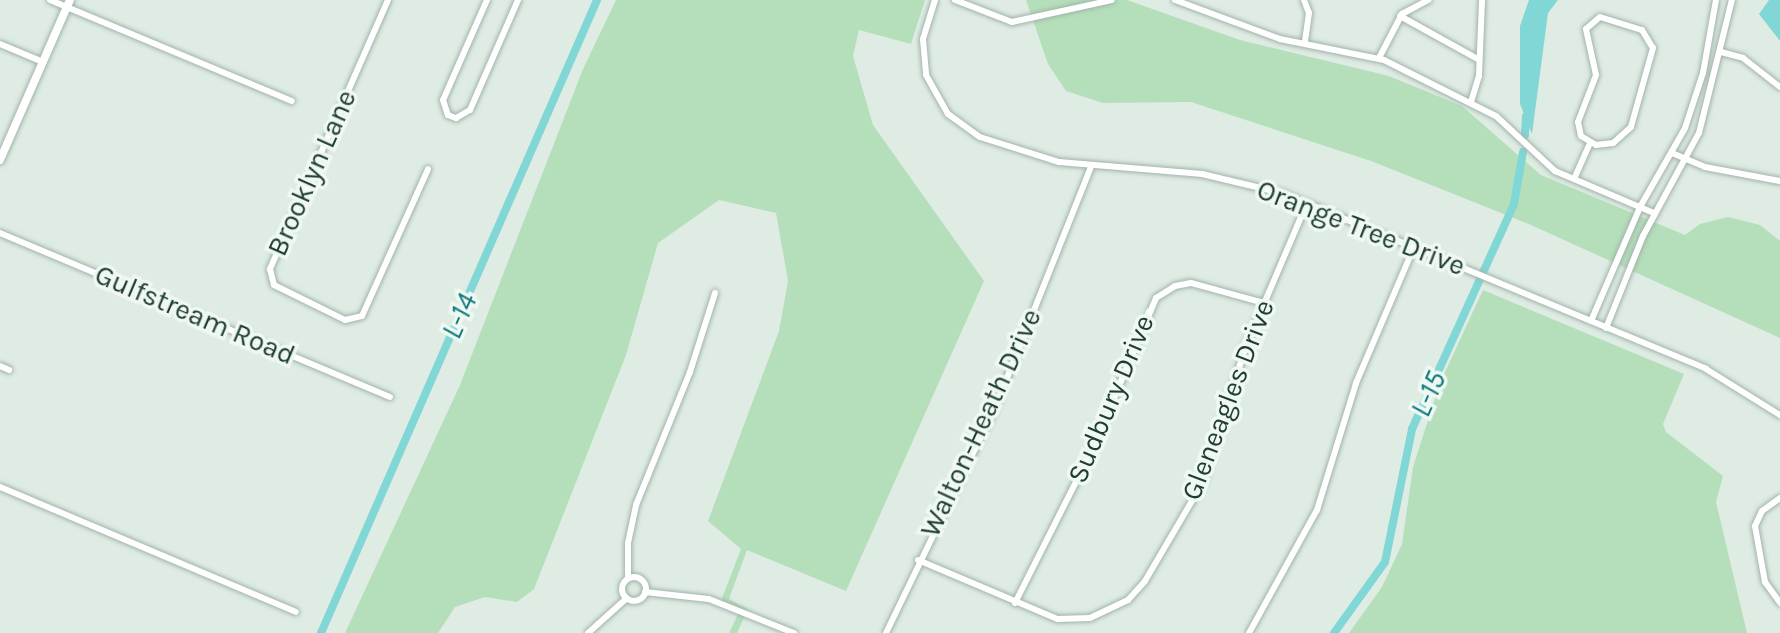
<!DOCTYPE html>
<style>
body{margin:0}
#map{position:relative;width:1780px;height:633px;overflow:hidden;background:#dfece4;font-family:Karla,sans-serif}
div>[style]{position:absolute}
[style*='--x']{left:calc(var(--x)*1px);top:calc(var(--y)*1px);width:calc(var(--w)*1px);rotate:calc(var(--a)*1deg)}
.green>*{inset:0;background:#b5dfba}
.water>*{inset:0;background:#81d6d6}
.canal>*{height:8px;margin:-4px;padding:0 4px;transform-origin:4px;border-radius:4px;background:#81d6d6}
.roads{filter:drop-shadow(0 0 2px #a1b4aa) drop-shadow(0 0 2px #a1b4aa)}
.street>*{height:6px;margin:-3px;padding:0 3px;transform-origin:3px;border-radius:3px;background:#fff}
.street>.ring{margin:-3px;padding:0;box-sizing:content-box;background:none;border:6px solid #fff;border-radius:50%}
.secondary>*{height:8px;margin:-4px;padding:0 4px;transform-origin:4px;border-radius:4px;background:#fff}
span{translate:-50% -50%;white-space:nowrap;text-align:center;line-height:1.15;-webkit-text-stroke:7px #eff8f2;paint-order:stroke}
.street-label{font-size:28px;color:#1e3d30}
.water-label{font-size:30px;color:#147c7e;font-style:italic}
</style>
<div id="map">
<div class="green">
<div style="clip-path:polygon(616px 0,925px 0,911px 44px,859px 30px,853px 56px,873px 125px,984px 281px,846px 591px,747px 550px,729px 599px,748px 609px,737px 633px,729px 633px,738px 614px,719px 606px,741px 549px,708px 521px,779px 331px,788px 281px,776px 213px,719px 200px,658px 243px,626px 355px,534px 589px,517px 602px,485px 597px,455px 607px,438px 633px,345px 633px,460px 385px,583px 69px)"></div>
<div style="clip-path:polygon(1026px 0,1127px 0,1240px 40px,1389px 76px,1462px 106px,1541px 175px,1685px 235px,1700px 224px,1728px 217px,1760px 225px,1780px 241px,1780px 338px,1531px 225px,1371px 161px,1191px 102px,1103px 103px,1066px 91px,1048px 64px)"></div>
<div style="clip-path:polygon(1483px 290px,1684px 374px,1663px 424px,1666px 432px,1723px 476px,1716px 502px,1747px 633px,1349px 633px,1382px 587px,1402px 544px,1413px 467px,1440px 383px)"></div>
</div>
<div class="water">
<div style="clip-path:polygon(1529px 0,1558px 0,1548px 13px,1532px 134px,1520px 104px,1520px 26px)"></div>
<div style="clip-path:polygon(1769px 0,1780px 0,1780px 41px,1759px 14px)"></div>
</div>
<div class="canal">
<div style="--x:1525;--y:135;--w:19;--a:-87"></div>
<div style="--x:321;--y:633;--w:691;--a:-66.44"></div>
<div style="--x:1334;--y:633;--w:87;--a:-54.3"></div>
<div style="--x:1385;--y:562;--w:136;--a:-78.5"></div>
<div style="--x:1412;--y:429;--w:247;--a:-65.6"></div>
<div style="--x:1514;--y:204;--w:53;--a:-80.2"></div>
</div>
<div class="roads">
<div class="street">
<div style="--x:50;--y:0;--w:262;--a:22.7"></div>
<div style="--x:388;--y:0;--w:294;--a:113.7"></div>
<div style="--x:270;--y:269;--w:16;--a:76"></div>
<div style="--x:274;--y:285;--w:79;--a:26.2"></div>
<div style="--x:345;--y:320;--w:17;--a:-13"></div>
<div style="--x:362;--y:316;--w:161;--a:-65.8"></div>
<div style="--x:487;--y:0;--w:109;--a:113.7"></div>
<div style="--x:443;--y:100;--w:16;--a:72"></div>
<div style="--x:448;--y:115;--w:9;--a:21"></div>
<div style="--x:456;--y:118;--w:16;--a:-30"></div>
<div style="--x:470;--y:110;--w:120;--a:-66.4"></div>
<div style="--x:935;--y:0;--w:41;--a:107.1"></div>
<div style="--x:923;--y:39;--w:36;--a:85"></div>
<div style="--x:926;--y:75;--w:45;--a:60.6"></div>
<div style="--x:948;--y:114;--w:39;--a:36"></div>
<div style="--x:980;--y:137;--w:83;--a:17.6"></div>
<div style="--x:1059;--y:162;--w:144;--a:4.8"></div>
<div style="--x:1202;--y:174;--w:82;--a:13.4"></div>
<div style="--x:1282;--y:193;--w:459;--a:22.5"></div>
<div style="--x:1706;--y:369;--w:87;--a:31.9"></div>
<div style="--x:955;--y:0;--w:61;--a:21.1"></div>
<div style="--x:1012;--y:22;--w:102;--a:-12.4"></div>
<div style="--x:1175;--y:0;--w:112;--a:20.4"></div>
<div style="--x:1280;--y:39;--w:106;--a:11.4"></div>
<div style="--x:1384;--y:60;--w:125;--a:26.6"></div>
<div style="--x:1496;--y:116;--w:81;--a:43"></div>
<div style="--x:1555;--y:171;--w:108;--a:23"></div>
<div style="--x:1304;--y:0;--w:14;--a:69"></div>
<div style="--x:1309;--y:13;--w:30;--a:98"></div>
<div style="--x:1400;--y:16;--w:89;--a:28.9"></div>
<div style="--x:1600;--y:17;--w:44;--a:17.2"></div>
<div style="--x:1642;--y:30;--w:21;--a:59"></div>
<div style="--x:1653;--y:48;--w:82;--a:105.6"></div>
<div style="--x:1631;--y:127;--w:24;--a:138"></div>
<div style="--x:1613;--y:143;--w:17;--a:173"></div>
<div style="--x:1596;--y:145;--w:17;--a:-149"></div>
<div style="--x:1581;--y:136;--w:14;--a:-102"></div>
<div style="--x:1578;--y:122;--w:50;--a:-69"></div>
<div style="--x:1596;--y:75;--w:47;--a:-102.3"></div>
<div style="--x:1586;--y:29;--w:18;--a:-41"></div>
<div style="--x:0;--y:44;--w:47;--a:22.7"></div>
<div style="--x:1721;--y:52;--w:23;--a:15"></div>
<div style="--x:1743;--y:58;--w:47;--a:38.1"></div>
<div style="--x:1379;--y:58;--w:50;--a:-62.4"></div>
<div style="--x:1402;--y:14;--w:30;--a:-28"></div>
<div style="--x:1471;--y:102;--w:27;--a:-73"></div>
<div style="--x:1479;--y:76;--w:76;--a:-87.7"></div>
<div style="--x:1672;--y:153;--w:36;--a:23"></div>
<div style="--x:1705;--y:167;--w:76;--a:10.6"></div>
<div style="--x:1574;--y:179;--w:39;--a:-66"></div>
<div style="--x:0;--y:233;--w:423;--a:22.8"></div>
<div style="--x:1591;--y:321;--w:124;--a:-66.7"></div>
<div style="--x:1640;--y:207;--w:91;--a:-60.3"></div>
<div style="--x:1685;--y:128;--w:58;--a:-71.9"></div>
<div style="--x:1703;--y:73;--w:74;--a:-79.9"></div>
<div style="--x:1606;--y:328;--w:99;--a:-68.1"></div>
<div style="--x:1643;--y:236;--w:117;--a:-61.5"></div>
<div style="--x:1699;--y:133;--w:137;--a:-76.1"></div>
<div style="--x:0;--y:366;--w:10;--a:24"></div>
<div style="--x:0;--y:487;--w:321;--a:22.9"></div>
<div style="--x:1780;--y:498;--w:22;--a:144"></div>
<div style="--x:1762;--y:511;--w:17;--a:115"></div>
<div style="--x:1755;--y:526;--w:57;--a:79.9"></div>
<div style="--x:1765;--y:582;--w:26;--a:54"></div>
<div style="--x:918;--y:560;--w:152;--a:22.9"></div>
<div style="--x:1058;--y:619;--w:32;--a:-2"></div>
<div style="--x:1090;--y:618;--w:42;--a:-25.3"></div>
<div style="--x:1128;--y:600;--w:25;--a:-48"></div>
<div style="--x:1145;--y:581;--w:115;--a:-59.6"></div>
<div style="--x:1203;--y:482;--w:143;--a:-72.5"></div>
<div style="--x:1246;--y:346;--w:155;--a:-66.9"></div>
<div class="ring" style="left:622px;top:577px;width:18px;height:18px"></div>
<div style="--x:628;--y:578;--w:35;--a:-90"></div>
<div style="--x:628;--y:543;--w:39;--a:-78"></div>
<div style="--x:636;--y:505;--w:144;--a:-67.9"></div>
<div style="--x:690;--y:372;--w:83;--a:-72.4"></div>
<div style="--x:645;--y:592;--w:64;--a:6.2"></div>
<div style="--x:709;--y:599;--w:92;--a:21.8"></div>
<div style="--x:1015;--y:603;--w:174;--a:-63.3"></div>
<div style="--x:1093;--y:448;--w:163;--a:-67.2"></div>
<div style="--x:1156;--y:298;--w:22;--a:-32"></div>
<div style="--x:1175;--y:286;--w:16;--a:-11"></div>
<div style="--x:1191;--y:283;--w:76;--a:15.3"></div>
<div style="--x:588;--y:633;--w:52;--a:-41.9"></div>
<div style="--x:886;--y:633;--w:250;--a:-64.2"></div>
<div style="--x:995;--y:408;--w:259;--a:-68.3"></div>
<div style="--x:1249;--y:633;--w:141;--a:-61.1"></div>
<div style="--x:1317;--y:510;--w:133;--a:-72.9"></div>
<div style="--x:1356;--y:383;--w:148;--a:-66.9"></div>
</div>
<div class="secondary">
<div style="--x:0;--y:160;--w:175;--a:-66.4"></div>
</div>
</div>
<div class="street-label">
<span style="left:312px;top:173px;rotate:-66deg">Brooklyn Lane</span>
<span style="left:1361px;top:228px;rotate:21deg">Orange Tree Drive</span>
<span style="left:195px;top:315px;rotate:23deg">Gulfstream Road</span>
<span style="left:1111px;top:399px;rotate:-67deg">Sudbury Drive</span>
<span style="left:1228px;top:400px;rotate:-69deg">Gleneagles Drive</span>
<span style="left:981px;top:423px;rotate:-65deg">Walton-Heath Drive</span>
</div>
<div class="water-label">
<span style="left:459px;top:316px;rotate:-66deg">L-14</span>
<span style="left:1428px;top:394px;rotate:-66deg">L-15</span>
</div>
</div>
